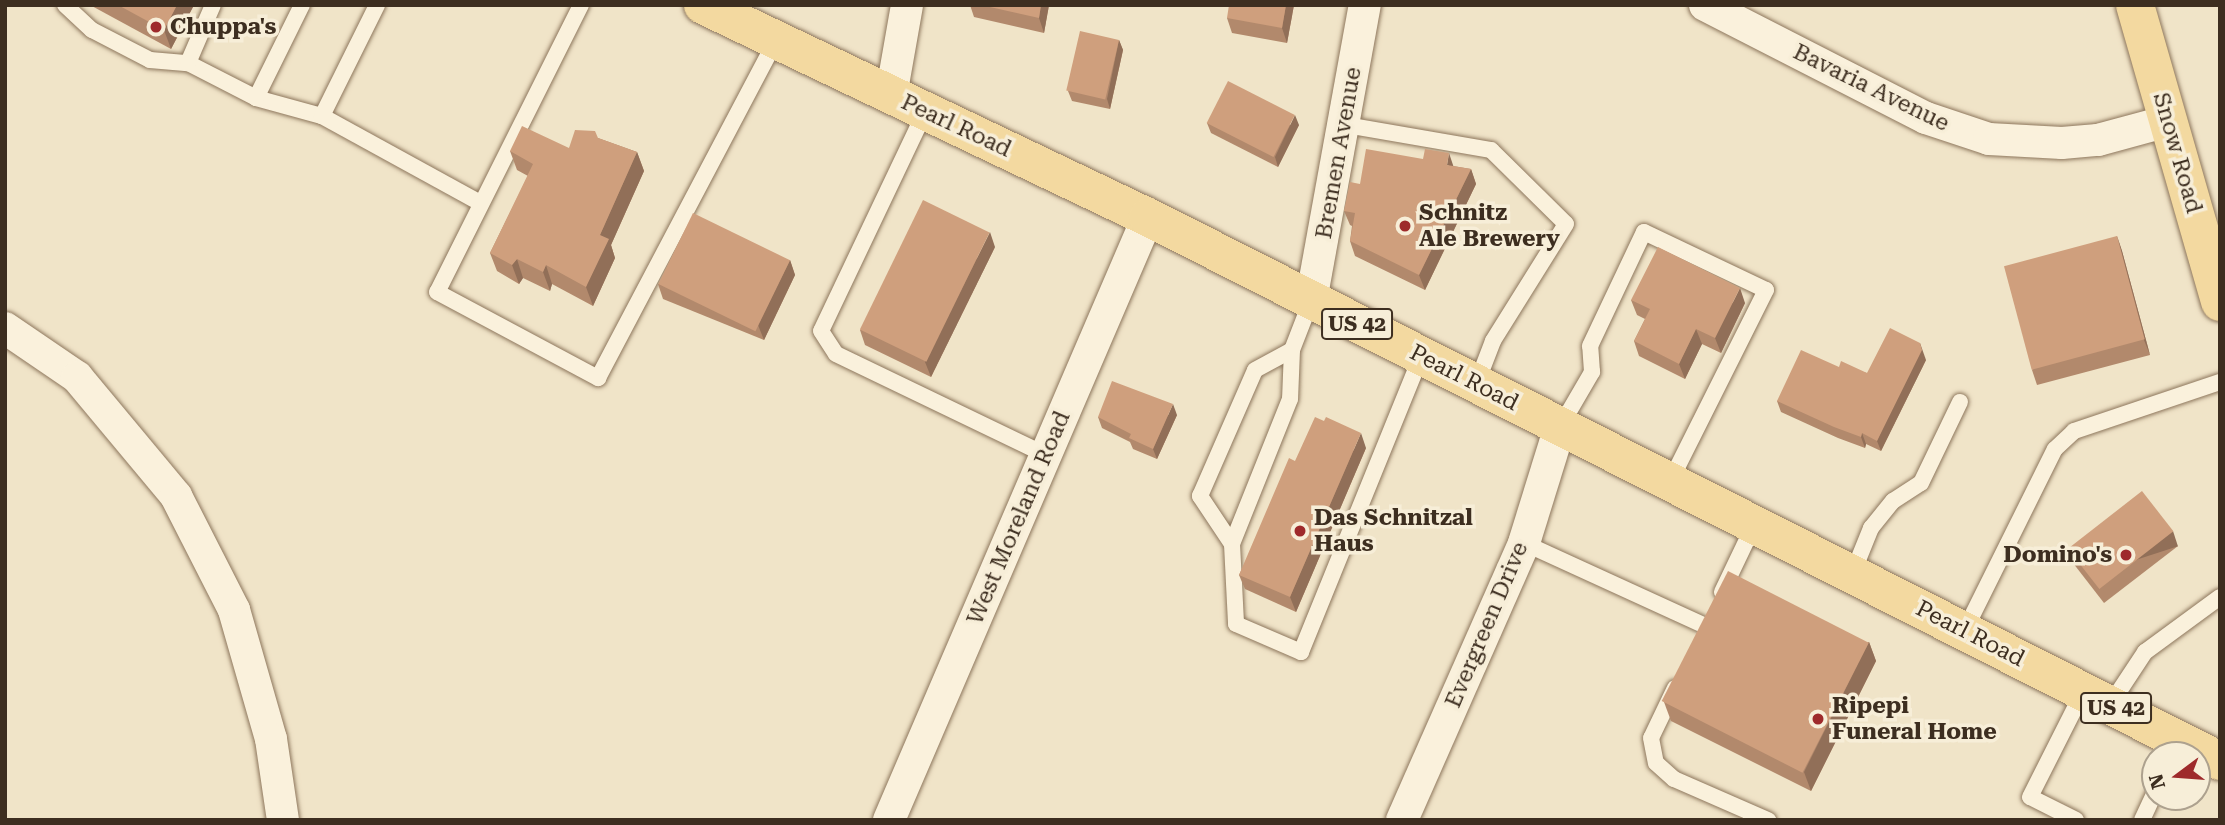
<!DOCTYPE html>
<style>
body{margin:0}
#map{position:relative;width:2225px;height:825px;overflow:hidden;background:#f0e4c8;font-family:"Roboto Serif",serif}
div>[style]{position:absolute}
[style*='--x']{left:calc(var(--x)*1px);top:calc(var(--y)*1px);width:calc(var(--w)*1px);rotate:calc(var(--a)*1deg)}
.roads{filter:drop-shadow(0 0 2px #8d765c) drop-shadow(0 0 2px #8d765c)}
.lane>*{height:16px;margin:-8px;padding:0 8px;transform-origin:8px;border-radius:8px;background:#faf1dc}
.street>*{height:32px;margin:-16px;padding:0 16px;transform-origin:16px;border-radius:16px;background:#faf1dc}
.primary>*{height:38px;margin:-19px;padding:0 19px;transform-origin:19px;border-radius:19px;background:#f3d9a0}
.wall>*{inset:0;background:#b2896c}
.shaded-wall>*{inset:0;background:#916f58;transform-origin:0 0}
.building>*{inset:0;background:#cf9f7d;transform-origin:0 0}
.dots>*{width:19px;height:19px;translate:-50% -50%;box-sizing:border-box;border:4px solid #f7eed8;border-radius:50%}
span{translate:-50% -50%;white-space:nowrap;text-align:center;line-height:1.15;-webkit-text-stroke:7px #f7eed8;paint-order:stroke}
.shield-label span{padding:2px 5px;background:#f7eed8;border:2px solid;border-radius:5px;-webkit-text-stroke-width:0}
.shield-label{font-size:21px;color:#3d2e20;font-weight:700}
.poi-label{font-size:23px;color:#3d2e20;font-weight:700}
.left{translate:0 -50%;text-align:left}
.right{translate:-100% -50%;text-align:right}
.street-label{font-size:23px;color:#3d2e20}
.frame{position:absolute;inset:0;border:7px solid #3d2e20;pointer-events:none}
.north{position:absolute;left:2141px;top:741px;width:70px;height:70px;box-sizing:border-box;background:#f7eed8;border:2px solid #ada18e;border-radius:50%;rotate:254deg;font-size:19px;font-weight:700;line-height:28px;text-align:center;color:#3d2e20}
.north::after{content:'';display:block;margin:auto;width:24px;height:32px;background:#9e2a2b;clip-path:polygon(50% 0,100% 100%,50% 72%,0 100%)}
</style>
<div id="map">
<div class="roads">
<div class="lane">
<div style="--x:65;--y:5;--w:37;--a:43"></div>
<div style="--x:92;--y:30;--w:65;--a:27.3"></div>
<div style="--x:150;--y:60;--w:38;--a:5"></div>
<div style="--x:188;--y:63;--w:76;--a:27.2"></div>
<div style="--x:256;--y:98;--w:68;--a:15.3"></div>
<div style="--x:322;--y:116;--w:180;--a:28.8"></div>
<div style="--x:581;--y:5;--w:321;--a:116.6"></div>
<div style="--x:437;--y:292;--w:183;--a:28.1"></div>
<div style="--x:598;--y:378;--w:382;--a:-62.2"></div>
<div style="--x:188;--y:63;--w:63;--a:-66.7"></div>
<div style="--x:256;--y:98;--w:104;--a:-63.7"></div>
<div style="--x:925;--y:112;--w:242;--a:115.4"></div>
<div style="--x:821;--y:331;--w:27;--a:57"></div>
<div style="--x:836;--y:354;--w:233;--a:25.7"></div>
<div style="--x:322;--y:116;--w:124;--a:-63.6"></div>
<div style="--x:1346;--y:125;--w:147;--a:9.8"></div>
<div style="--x:1491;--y:150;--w:105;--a:44.6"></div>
<div style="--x:1566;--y:224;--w:138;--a:122"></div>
<div style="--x:1493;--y:341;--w:47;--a:111.1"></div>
<div style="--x:1311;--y:301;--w:53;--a:111.2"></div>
<div style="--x:1292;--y:350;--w:49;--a:92.3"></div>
<div style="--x:1290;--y:399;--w:156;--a:111.8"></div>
<div style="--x:1232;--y:544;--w:80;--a:87.1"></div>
<div style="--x:1236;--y:624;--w:71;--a:23.3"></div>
<div style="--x:1301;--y:652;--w:319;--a:-67.9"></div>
<div style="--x:1560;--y:427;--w:64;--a:-59.8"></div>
<div style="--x:1592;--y:372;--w:26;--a:-94"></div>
<div style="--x:1590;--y:346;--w:126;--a:-64.7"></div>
<div style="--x:1644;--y:232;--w:135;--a:25.4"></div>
<div style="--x:1766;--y:290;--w:215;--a:116.6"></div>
<div style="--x:1524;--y:543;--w:199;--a:24.6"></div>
<div style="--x:1232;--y:544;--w:58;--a:-123.7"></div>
<div style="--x:1200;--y:496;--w:137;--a:-66.4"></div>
<div style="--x:1255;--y:370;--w:42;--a:-28.4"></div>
<div style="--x:1852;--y:575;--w:51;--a:-68"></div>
<div style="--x:1871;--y:528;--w:35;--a:-51"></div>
<div style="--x:1893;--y:501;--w:33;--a:-33"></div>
<div style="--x:1921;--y:483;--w:90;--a:-64.3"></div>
<div style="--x:1722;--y:592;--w:74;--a:-64.5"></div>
<div style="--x:1964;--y:632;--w:204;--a:-63.6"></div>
<div style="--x:2055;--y:449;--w:26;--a:-43"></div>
<div style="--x:2074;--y:431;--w:154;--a:-18.6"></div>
<div style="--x:1675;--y:688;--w:55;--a:115.6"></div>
<div style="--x:1651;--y:738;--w:25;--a:79"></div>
<div style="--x:1656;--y:763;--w:24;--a:42"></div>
<div style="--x:1674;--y:779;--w:103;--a:23.6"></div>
<div style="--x:2110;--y:705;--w:64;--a:-56.6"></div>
<div style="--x:2145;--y:652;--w:93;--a:-36.3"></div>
<div style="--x:2076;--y:820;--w:51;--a:-153.4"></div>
<div style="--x:2030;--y:797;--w:118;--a:-63.2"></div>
<div style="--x:2142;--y:820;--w:31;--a:-65"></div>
</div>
<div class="street">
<div style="--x:1705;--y:5;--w:248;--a:27.1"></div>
<div style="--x:1926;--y:118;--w:66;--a:18.4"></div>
<div style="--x:1989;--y:139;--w:73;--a:3.1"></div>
<div style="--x:2062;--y:143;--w:36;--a:-5"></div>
<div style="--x:2098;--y:140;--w:73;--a:-15.2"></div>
<div style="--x:891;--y:96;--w:92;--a:-80"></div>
<div style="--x:1311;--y:301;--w:301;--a:-79.7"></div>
<div style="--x:5;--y:328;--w:87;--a:34.2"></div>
<div style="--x:77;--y:377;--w:155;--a:50.2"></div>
<div style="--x:176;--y:496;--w:128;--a:63"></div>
<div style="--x:234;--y:610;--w:134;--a:74"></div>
<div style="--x:271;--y:739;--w:82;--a:81.6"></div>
<div style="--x:889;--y:820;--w:656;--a:-66.76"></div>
<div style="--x:1402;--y:820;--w:303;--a:-66.2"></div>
<div style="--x:1524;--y:543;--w:121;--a:-72.8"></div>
</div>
<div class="primary">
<div style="--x:703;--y:5;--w:493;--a:25.5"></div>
<div style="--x:1148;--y:217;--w:1202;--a:26.91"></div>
<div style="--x:2135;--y:5;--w:309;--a:74"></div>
</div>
</div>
<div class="wall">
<div style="clip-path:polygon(90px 5px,194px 5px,171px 49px)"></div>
<div style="clip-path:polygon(970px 5px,1049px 5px,1044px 33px,974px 17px)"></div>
<div style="clip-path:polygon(1294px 5px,1287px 43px,1232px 33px,1227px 18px)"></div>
<div style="clip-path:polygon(1119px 40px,1123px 50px,1110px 109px,1072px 101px,1068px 91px)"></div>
<div style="clip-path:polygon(1207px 123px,1299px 125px,1278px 167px,1211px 133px)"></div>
<div style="clip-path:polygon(598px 138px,637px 152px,644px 171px,611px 245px,615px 258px,593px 306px,552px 284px,550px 291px,523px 278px,519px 284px,497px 271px,490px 253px,528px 176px,517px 170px,510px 151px,569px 148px)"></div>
<div style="clip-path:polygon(1453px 166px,1471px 169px,1476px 184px,1425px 290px,1355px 256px,1350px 241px,1352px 226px,1350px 225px,1344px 211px,1360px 184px)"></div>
<div style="clip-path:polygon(2117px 236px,2122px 251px,2150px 355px,2037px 385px,2032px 370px)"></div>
<div style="clip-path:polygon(995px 247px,931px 377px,865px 345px,860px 330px)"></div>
<div style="clip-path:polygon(790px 260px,795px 275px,764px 340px,663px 299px,658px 284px)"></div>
<div style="clip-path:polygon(1631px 300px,1745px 303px,1721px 353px,1702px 344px,1685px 379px,1639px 356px,1634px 341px,1645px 319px,1637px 315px)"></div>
<div style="clip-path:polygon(1926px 360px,1881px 451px,1866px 444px,1865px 448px,1838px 438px,1781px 412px,1777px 401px,1839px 367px,1867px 373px)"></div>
<div style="clip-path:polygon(1177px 415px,1157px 459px,1133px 449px,1130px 442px,1102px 428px,1098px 417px)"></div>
<div style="clip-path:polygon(1366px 448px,1296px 612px,1245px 589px,1239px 575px,1295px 461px)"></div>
<div style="clip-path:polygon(2178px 546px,2104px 603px,2073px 563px,2068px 549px)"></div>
<div style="clip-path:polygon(1869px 642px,1876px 661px,1811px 791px,1671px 721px,1664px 702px)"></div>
</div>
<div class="shaded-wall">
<div style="clip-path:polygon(177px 5px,194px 5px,171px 49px,164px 30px)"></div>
<div style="clip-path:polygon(1041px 5px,1049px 5px,1044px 33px,1039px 18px)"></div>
<div style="clip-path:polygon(1286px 5px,1294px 5px,1287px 43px,1282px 28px)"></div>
<div style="clip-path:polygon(1119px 40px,1123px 50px,1110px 109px,1107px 99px)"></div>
<div style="clip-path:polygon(1295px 115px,1299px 125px,1278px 167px,1275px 157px)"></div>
<div style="clip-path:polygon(637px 152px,644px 171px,611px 245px,615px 258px,593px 306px,586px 287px,600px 235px)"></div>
<div style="clip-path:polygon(1449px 153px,1454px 168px,1447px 165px)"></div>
<div style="clip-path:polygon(1471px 169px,1476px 184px,1425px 290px,1419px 275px)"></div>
<div style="clip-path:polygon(990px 232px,995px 247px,931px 377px,925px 362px)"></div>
<div style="clip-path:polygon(2117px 236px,2122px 251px,2150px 355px,2144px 340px)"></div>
<div style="clip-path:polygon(517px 259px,523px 278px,519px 284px,512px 265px)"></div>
<div style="clip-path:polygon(790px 260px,795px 275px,764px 340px,758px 325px)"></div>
<div style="clip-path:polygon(546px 265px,552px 284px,550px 291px,543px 272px)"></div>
<div style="clip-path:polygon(1740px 288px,1745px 303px,1721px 353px,1715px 338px)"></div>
<div style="clip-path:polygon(1696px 329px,1702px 344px,1685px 379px,1679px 364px)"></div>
<div style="clip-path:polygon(1920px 343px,1926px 360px,1881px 451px,1877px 441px)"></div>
<div style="clip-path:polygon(1173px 404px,1177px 415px,1157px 459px,1153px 449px)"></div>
<div style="clip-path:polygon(1361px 433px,1366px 448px,1296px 612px,1290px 597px)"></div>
<div style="clip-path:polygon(1862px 433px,1866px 444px,1865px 448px,1861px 437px)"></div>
<div style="left:2173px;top:531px;width:16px;height:93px;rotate:72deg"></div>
<div style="clip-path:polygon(1869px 642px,1876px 661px,1811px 791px,1804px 772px)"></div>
</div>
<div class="building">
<div style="clip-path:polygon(118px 5px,177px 5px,164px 30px)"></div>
<div style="clip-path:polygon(981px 5px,1041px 5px,1039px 18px)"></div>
<div style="clip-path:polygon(1229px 5px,1286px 5px,1282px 28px,1227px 18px)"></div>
<div style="left:1080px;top:31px;width:40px;height:61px;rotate:13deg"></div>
<div style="left:1228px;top:81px;width:75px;height:47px;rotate:27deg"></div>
<div style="clip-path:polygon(522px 126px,569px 148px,575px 130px,595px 131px,598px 138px,637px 152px,600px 235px,609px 239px,586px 287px,546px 265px,543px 272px,517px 259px,512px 265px,490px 253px,533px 164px,510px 151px)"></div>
<div style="clip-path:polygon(1366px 149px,1423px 159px,1425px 149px,1449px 153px,1447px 165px,1471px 169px,1419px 275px,1350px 241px,1355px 213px,1344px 211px,1350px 182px,1360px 184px)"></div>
<div style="left:923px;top:200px;width:74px;height:144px;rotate:26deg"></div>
<div style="left:693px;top:213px;width:108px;height:79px;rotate:26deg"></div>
<div style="left:2117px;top:236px;width:107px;height:117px;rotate:75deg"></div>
<div style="clip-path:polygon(1658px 247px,1740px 288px,1715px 338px,1696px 329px,1679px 364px,1634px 341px,1650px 309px,1631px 300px)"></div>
<div style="clip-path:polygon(1890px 328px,1920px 343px,1922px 350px,1877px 441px,1862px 433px,1861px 437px,1834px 427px,1777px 401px,1801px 350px,1839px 367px,1841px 361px,1867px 373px)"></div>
<div style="clip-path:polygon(1112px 381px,1173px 404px,1153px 449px,1129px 438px,1131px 434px,1098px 417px)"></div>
<div style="clip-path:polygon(1315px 417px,1324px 421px,1326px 417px,1361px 433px,1290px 597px,1239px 575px,1289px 458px,1295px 461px)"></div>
<div style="left:2142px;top:491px;width:51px;height:94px;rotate:52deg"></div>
<div style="left:1728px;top:571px;width:158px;height:146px;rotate:27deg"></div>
</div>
<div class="dots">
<div style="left:156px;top:27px;background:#9e2a2b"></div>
<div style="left:1405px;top:226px;background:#9e2a2b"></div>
<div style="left:1300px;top:531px;background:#9e2a2b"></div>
<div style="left:2126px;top:555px;background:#9e2a2b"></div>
<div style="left:1818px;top:719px;background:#9e2a2b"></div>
</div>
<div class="shield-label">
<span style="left:1357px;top:324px">US 42</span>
<span style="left:2116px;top:708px">US 42</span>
</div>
<div class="poi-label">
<span class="left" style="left:170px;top:27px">Chuppa's</span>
<span class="left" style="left:1419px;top:226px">Schnitz<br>Ale Brewery</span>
<span class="left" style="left:1314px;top:531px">Das Schnitzal<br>Haus</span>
<span class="right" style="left:2112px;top:555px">Domino's</span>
<span class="left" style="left:1832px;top:719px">Ripepi<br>Funeral Home</span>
</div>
<div class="street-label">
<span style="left:1871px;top:88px;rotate:26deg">Bavaria Avenue</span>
<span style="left:956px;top:126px;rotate:25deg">Pearl Road</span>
<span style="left:1339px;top:153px;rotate:-80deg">Bremen Avenue</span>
<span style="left:2177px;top:153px;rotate:74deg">Snow Road</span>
<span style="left:1464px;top:378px;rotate:27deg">Pearl Road</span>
<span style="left:1019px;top:518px;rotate:-67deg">West Moreland Road</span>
<span style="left:1487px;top:625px;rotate:-67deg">Evergreen Drive</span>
<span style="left:1970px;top:634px;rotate:27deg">Pearl Road</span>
</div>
<div class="frame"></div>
<div class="north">N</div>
</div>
